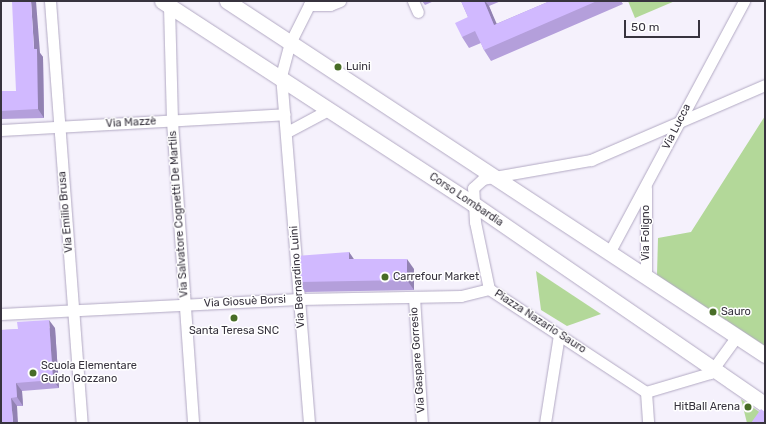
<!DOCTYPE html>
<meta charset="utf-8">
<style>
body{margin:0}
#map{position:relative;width:766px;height:424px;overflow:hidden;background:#f5f1fc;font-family:Rubik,sans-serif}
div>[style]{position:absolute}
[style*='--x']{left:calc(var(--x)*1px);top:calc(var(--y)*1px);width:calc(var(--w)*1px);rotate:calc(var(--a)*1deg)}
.green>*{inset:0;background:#b3d899}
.roads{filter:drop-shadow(0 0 1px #b2a9c3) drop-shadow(0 0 1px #b2a9c3)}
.street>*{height:11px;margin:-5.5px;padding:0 5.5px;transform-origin:5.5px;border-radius:5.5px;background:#fff}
.secondary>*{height:15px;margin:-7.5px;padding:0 7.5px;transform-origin:7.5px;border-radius:7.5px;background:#fff}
.wall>*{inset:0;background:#b49fdb}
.shaded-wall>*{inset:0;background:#9282b2}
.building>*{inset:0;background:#d1b9ff}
.dots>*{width:11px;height:11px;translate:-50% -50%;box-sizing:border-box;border:2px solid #fff;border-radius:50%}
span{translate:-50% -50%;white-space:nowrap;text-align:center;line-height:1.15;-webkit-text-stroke:3px #fff;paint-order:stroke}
.poi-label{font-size:11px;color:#37333e}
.left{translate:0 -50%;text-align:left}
.right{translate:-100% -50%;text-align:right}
.street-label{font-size:11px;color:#37333e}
.frame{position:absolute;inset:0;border:2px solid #37333e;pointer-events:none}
.scale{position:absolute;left:624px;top:20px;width:76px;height:18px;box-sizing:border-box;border:2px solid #37333e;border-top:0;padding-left:5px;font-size:12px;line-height:14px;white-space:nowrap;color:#37333e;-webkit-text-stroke:3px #fff;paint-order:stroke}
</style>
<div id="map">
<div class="green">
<div style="clip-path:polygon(628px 1px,675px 1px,635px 18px)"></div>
<div style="clip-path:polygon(765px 116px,765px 346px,657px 275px,658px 238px,691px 232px)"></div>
<div style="clip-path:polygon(536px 271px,601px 314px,567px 326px,541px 310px)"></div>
<div style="clip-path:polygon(741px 399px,765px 416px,765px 423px,747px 423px)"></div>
</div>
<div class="roads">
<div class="street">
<div style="--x:50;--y:1;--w:423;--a:85.7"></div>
<div style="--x:413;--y:1;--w:12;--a:66"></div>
<div style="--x:309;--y:5;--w:21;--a:0"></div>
<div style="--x:330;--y:5;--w:11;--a:-22"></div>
<div style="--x:169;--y:6;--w:115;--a:88.5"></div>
<div style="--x:172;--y:121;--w:303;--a:86"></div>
<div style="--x:1;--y:130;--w:284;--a:-3.2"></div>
<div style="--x:287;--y:132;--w:47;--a:-28.2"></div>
<div style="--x:646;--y:188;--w:89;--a:90"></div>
<div style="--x:609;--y:253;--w:286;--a:-61.8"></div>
<div style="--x:414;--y:297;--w:126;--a:86.4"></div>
<div style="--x:1;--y:314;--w:298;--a:-2.9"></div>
<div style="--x:299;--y:299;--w:162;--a:-1.1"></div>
<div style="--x:461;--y:296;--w:29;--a:-14"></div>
<div style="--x:737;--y:336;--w:46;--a:126.1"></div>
<div style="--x:710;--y:373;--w:67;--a:163.5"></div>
<div style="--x:646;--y:392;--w:188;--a:-146.7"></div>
<div style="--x:489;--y:289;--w:68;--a:-101.8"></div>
<div style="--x:475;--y:222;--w:34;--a:-93"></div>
<div style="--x:473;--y:188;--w:13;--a:-42"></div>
<div style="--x:483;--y:179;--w:110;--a:-10"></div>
<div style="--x:591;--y:160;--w:189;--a:-23.3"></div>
<div style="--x:646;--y:392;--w:31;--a:86"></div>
<div style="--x:309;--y:423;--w:348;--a:-94.6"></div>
<div style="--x:281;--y:76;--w:34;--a:-75"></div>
<div style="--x:290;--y:43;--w:47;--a:-63.4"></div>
<div style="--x:545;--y:423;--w:89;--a:-81"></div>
</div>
<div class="secondary">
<div style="--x:162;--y:1;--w:370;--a:33.1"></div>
<div style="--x:472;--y:203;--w:355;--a:34.5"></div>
<div style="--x:227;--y:1;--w:644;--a:33.34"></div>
</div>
</div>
<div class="wall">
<div style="clip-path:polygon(422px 1px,434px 1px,425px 5px)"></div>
<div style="clip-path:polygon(461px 1px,501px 1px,489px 6px,496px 24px,550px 1px,621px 1px,623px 4px,491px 61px,484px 50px,481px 43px,469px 48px,462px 37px,468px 17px)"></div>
<div style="clip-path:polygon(40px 53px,43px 57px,44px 118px,1px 119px,1px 91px,16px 91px)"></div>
<div style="clip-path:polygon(349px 252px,353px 259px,414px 269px,414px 290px,305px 292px,299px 282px)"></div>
<div style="clip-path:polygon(55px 328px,59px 388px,22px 391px,23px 406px,17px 406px,1px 423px,1px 330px)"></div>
</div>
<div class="shaded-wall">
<div style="clip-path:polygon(31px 1px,36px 1px,40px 53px,43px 57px,44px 118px,38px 109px)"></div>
<div style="clip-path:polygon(484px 1px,485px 1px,489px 6px,502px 36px,494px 25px)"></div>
<div style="clip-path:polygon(349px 252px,356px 262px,349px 259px)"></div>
<div style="clip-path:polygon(407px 259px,414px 269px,414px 290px,407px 280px)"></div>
<div style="clip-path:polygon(49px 320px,55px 328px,59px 388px,53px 380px)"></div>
<div style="clip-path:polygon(16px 383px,22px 391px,23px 406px,17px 397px)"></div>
<div style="clip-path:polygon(11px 398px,17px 406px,18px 423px,13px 423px)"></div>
</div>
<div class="building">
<div style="clip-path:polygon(12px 1px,31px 1px,34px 49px,37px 49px,38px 109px,1px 111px,1px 91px,16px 91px)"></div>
<div style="clip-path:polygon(461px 1px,484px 1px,494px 25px,550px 1px,597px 1px,484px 50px,475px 31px,462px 37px,455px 23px,468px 17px)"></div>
<div style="clip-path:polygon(349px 252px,349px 259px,407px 259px,407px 280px,299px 282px,296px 256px)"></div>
<div style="clip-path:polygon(49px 320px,53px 380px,16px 383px,17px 397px,11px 398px,13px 423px,1px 423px,1px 330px,18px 329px,17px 322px)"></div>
<div style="clip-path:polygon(761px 409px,765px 412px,765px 423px,751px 423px)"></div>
</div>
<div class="dots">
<div style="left:338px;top:67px;background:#486d27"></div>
<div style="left:385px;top:277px;background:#486d27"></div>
<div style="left:713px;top:312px;background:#486d27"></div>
<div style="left:234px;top:318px;background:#486d27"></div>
<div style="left:33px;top:373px;background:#486d27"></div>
<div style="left:748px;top:407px;background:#486d27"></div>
</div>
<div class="poi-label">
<span class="left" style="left:346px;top:67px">Luini</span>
<span class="left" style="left:393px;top:277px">Carrefour Market</span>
<span class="left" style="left:721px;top:312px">Sauro</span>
<span style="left:234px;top:331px">Santa Teresa SNC</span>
<span class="left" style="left:41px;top:373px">Scuola Elementare<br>Guido Gozzano</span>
<span class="right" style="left:740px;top:407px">HitBall Arena</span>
</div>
<div class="street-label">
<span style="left:131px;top:123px;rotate:-3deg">Via Mazzè</span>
<span style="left:677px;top:127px;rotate:-63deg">Via Lucca</span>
<span style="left:466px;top:200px;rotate:34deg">Corso Lombardia</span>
<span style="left:66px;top:212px;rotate:-95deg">Via Emilio Brusa</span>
<span style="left:179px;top:214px;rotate:-94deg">Via Salvatore Cognetti De Martiis</span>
<span style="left:646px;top:233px;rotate:-90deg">Via Foligno</span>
<span style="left:298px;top:277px;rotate:-94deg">Via Bernardino Luini</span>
<span style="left:245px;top:302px;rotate:-3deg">Via Giosuè Borsi</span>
<span style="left:540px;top:322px;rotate:33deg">Piazza Nazario Sauro</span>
<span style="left:418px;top:360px;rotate:-94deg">Via Gaspare Gorresio</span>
</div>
<div class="frame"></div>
<div class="scale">50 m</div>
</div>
